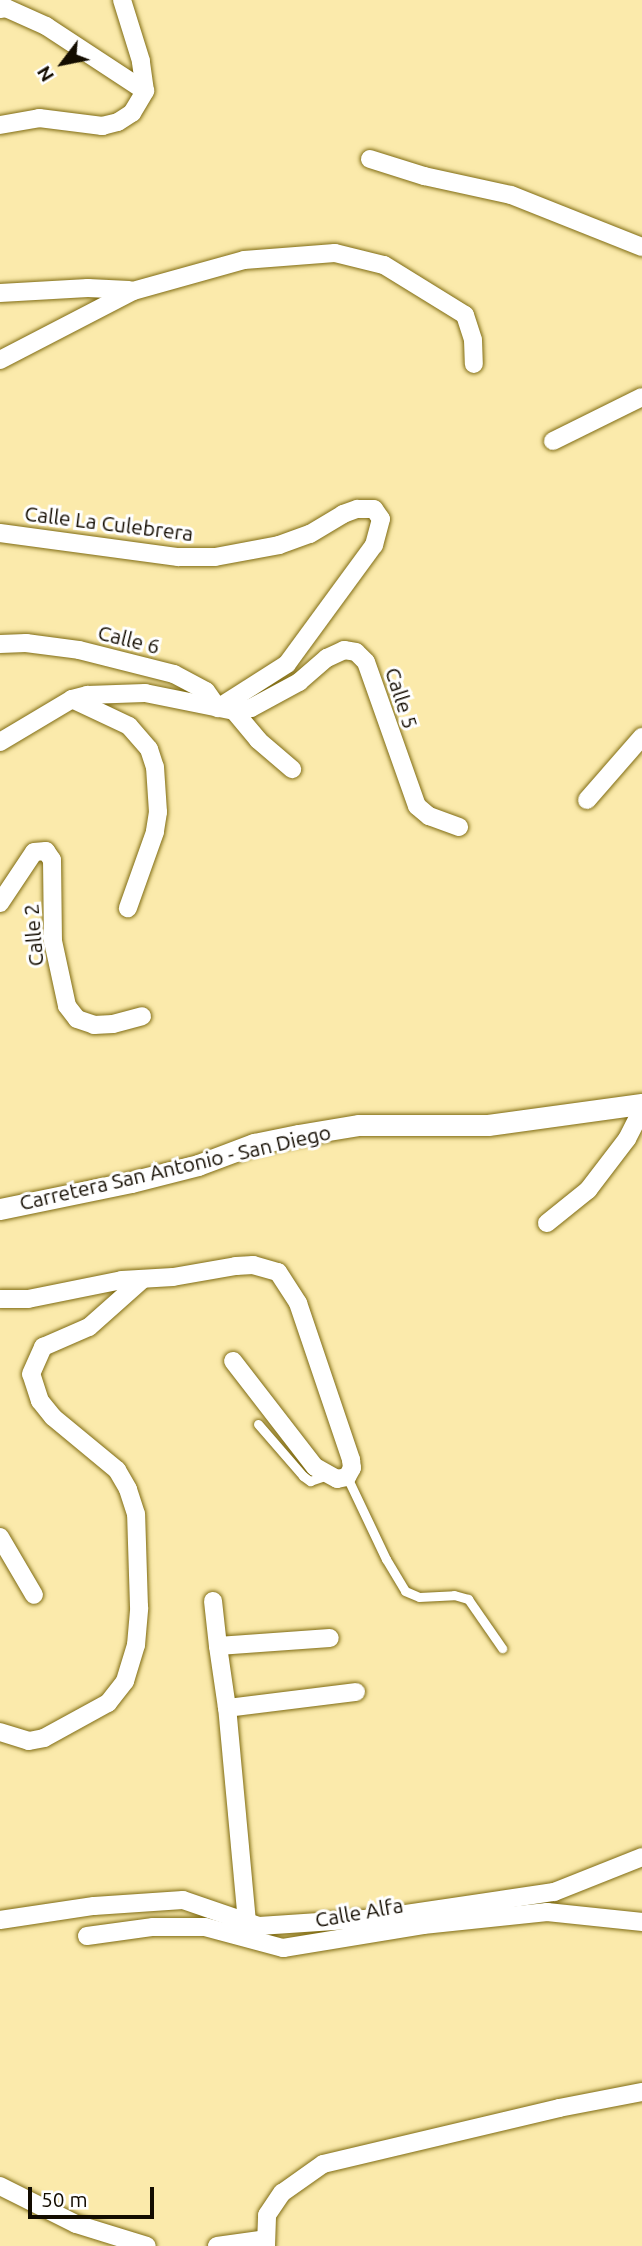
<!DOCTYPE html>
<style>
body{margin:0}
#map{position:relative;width:642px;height:2246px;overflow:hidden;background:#fbeaab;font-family:Ubuntu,sans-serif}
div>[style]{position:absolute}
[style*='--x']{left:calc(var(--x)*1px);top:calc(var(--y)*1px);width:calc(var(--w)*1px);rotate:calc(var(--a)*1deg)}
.roads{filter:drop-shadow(0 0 2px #7f6b12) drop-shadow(0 0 2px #7f6b12)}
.service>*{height:9px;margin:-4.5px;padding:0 4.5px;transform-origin:4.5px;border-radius:4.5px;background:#fff}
.minor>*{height:18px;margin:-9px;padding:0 9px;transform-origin:9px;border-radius:9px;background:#fff}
.tertiary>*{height:21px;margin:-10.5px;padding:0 10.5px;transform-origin:10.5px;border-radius:10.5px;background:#fff}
span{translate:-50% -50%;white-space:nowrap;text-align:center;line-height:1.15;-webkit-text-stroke:6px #fff;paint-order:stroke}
.street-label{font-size:21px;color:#130c00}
.north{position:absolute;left:28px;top:28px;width:70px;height:70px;-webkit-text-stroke:5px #fff;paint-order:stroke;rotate:238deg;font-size:19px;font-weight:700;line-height:28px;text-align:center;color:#130c00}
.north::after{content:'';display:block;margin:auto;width:24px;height:32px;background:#130c00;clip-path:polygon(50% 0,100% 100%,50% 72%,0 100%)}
.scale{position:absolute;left:28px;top:2187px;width:126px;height:32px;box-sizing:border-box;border:4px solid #130c00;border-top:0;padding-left:9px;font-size:21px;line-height:24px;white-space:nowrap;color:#130c00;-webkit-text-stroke:5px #fff;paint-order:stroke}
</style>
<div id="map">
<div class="roads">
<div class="service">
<div style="--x:258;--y:1424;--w:69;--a:49.1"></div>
<div style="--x:303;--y:1476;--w:9;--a:36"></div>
<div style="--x:310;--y:1481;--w:18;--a:-19"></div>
<div style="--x:347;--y:1477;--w:91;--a:64.6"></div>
<div style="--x:386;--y:1559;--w:37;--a:59"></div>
<div style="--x:405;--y:1591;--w:15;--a:23"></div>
<div style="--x:419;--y:1597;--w:35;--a:-3"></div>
<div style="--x:454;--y:1595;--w:15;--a:16"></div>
<div style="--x:468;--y:1599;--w:60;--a:55.2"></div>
</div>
<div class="minor">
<div style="--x:0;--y:9;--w:6;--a:-9"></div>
<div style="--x:6;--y:8;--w:44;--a:24.2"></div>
<div style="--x:46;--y:26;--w:118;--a:33.3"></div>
<div style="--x:0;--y:125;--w:40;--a:-10"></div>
<div style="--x:39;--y:118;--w:64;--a:7.2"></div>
<div style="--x:102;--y:126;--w:16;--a:-14"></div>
<div style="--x:118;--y:122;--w:17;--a:-33"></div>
<div style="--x:132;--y:113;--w:26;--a:-59"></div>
<div style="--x:145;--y:91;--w:30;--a:-98"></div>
<div style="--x:141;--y:61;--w:64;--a:-107.3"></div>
<div style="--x:370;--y:159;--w:57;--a:17.5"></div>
<div style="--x:424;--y:176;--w:89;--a:12.3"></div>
<div style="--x:511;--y:195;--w:141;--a:21.7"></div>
<div style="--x:0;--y:293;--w:88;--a:-3.3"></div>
<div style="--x:88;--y:288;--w:41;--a:2.8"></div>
<div style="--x:0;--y:360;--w:150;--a:-27.4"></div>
<div style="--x:133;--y:291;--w:115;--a:-15.6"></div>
<div style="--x:244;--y:260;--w:91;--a:-4.4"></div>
<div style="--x:335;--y:253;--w:50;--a:13.8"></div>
<div style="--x:384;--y:265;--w:95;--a:31.7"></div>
<div style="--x:465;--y:315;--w:26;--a:72"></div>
<div style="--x:473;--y:340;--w:24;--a:88"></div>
<div style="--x:553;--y:441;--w:99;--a:-26.3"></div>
<div style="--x:0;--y:533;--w:180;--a:7.7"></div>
<div style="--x:178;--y:557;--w:37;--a:0"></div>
<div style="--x:215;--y:557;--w:65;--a:-10.6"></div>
<div style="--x:279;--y:545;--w:33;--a:-20"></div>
<div style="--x:310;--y:534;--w:39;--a:-31"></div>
<div style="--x:343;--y:514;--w:15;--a:-20"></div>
<div style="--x:357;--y:509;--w:17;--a:0"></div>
<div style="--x:374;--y:509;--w:12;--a:55"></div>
<div style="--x:381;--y:519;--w:27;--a:105"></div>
<div style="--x:374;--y:545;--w:147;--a:126.2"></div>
<div style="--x:287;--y:664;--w:82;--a:147.5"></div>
<div style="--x:0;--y:644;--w:26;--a:-2"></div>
<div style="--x:26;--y:643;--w:53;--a:7.5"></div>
<div style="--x:79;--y:650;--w:98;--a:14.2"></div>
<div style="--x:174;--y:674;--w:36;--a:28"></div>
<div style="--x:206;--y:691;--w:21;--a:55"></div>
<div style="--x:72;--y:699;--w:63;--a:25.3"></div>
<div style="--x:129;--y:726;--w:30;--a:49"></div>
<div style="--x:149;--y:749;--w:19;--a:72"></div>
<div style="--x:155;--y:767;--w:45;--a:86.2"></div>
<div style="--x:158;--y:812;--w:20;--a:99"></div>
<div style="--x:155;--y:832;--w:81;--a:109.6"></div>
<div style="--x:234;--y:711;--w:38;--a:50"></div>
<div style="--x:258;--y:740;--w:45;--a:40.5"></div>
<div style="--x:0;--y:742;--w:84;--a:-30.8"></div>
<div style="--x:72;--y:699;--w:16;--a:-15"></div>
<div style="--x:87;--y:695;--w:58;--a:-2"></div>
<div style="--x:145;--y:693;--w:91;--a:11.4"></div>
<div style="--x:234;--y:711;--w:17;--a:-10"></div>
<div style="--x:251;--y:708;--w:55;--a:-28.4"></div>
<div style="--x:299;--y:682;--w:37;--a:-41"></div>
<div style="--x:327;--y:658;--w:19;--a:-25"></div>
<div style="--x:344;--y:650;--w:12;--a:9"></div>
<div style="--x:356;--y:652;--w:14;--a:45"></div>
<div style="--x:366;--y:662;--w:153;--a:70.5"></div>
<div style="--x:417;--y:806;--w:16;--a:40"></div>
<div style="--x:429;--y:816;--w:32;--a:20"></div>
<div style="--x:587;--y:800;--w:84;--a:-48.9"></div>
<div style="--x:0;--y:903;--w:61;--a:-56.3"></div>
<div style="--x:34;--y:852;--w:12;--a:-5"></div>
<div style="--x:46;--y:851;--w:11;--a:56"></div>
<div style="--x:52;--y:860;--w:81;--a:89.3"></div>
<div style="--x:53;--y:941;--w:66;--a:77.8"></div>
<div style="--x:67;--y:1006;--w:16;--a:52"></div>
<div style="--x:77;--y:1019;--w:18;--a:19"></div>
<div style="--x:94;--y:1025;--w:19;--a:-3"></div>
<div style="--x:113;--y:1024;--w:30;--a:-15"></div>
<div style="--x:547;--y:1223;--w:53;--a:-38.8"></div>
<div style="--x:588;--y:1190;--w:64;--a:-52.6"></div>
<div style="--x:627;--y:1139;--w:33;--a:-63"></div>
<div style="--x:0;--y:1299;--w:28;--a:0"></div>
<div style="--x:28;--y:1299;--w:96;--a:-11.4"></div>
<div style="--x:122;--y:1280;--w:51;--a:-3.4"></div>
<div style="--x:173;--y:1277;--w:64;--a:-9.9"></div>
<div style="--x:236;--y:1266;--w:17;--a:-3"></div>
<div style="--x:253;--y:1265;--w:26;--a:16"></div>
<div style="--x:278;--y:1272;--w:37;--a:57"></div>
<div style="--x:298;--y:1303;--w:166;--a:71.3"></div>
<div style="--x:351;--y:1460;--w:8;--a:83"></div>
<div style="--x:352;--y:1468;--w:10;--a:119"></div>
<div style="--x:347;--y:1477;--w:10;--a:169"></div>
<div style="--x:337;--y:1479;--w:25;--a:-151"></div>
<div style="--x:315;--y:1467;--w:134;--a:-127.7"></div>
<div style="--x:0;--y:1537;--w:67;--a:59.6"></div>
<div style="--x:213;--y:1601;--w:45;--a:83.7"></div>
<div style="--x:227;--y:1708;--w:63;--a:-98.3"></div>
<div style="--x:218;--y:1646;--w:112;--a:-4.1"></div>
<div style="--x:0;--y:1732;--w:30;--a:17"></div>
<div style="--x:29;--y:1741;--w:15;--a:-11"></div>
<div style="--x:44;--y:1738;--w:73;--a:-28.7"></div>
<div style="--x:108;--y:1703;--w:28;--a:-52"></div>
<div style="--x:125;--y:1681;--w:38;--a:-73"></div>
<div style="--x:136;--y:1645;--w:38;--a:-85"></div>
<div style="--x:139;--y:1607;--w:93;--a:-91.8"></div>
<div style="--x:136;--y:1514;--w:26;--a:-108"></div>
<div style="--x:128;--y:1489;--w:22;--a:-120"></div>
<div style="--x:117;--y:1470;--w:83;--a:-140.4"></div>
<div style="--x:53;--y:1417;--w:21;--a:-129"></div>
<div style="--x:40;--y:1401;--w:28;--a:-108"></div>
<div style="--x:31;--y:1374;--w:30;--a:-66"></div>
<div style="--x:43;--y:1347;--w:50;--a:-23.5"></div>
<div style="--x:89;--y:1327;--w:71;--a:-41.6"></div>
<div style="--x:0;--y:1920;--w:95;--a:-8.5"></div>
<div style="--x:94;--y:1906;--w:89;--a:-3.9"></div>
<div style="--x:183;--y:1900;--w:80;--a:18.9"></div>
<div style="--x:259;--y:1926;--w:120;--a:-3.8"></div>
<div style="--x:379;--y:1918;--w:177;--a:-8.5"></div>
<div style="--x:554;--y:1892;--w:95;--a:-21.7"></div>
<div style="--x:247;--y:1922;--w:215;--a:-95.3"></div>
<div style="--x:227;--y:1708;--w:130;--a:-7.1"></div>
<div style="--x:87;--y:1936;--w:67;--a:-7.8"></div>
<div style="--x:153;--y:1927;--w:52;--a:0"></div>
<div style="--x:205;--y:1927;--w:81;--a:15.1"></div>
<div style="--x:283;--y:1948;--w:142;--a:-9.3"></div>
<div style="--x:423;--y:1925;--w:125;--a:-6"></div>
<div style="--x:547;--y:1912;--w:96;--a:6"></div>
<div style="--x:0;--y:2186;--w:85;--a:26.6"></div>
<div style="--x:76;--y:2224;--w:74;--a:17.2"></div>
<div style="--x:217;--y:2246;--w:49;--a:-8.1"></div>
<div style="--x:266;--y:2246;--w:31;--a:-88"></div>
<div style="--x:267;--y:2215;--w:27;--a:-56"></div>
<div style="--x:282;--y:2193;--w:50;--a:-35.3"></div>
<div style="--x:323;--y:2164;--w:243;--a:-13.3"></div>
<div style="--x:559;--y:2108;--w:85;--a:-10.9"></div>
</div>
<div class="tertiary">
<div style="--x:0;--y:1209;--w:134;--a:-11.6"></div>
<div style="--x:131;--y:1182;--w:69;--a:-14.2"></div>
<div style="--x:198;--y:1165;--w:60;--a:-20.6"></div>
<div style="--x:254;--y:1144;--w:45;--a:-11.6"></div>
<div style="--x:298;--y:1135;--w:62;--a:-9.3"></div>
<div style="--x:359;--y:1125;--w:129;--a:0"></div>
<div style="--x:488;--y:1125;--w:155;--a:-7.8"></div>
</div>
</div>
<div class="street-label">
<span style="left:109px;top:523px;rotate:7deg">Calle La Culebrera</span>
<span style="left:129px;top:639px;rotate:14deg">Calle 6</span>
<span style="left:402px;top:698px;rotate:72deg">Calle 5</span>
<span style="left:33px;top:935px;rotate:-95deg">Calle 2</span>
<span style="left:175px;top:1167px;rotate:-13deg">Carretera San Antonio - San Diego</span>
<span style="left:359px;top:1912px;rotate:-10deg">Calle Alfa</span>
</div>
<div class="north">N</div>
<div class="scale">50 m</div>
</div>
